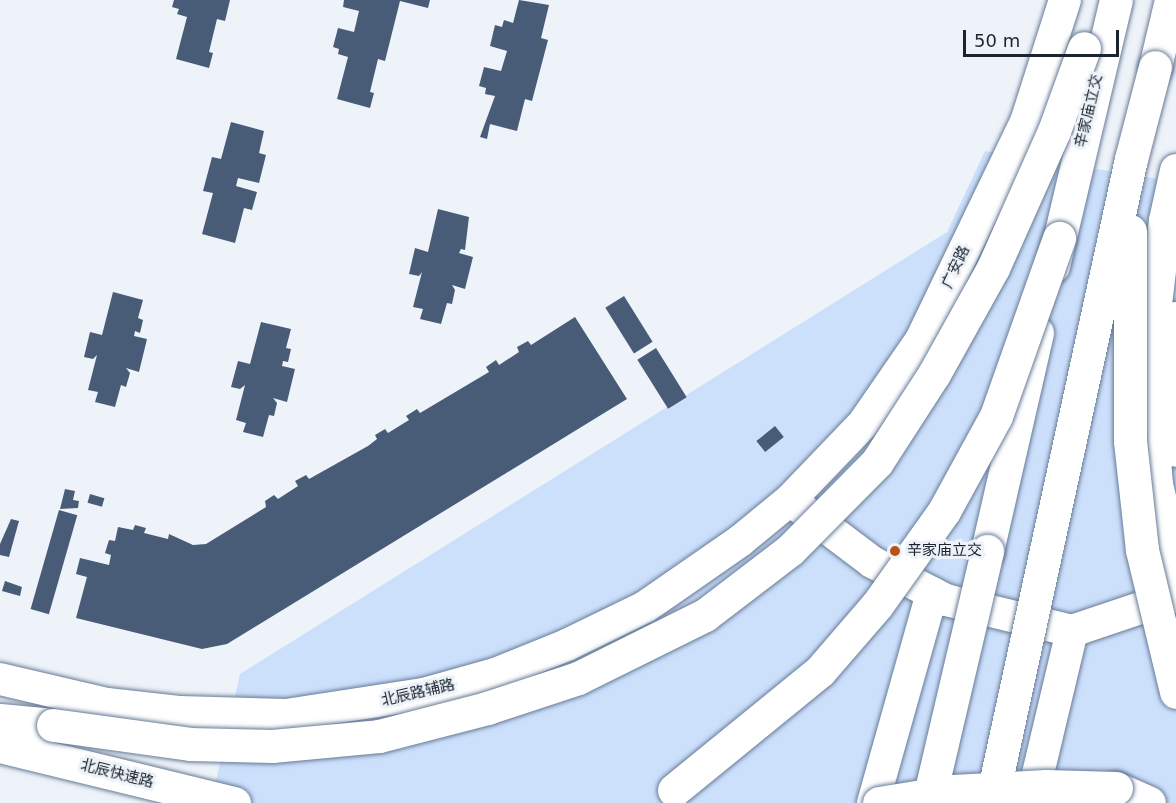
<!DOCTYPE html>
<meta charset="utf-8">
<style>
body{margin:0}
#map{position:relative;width:1176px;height:803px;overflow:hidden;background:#eef3f9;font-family:"DejaVu Sans","Noto Sans SC",sans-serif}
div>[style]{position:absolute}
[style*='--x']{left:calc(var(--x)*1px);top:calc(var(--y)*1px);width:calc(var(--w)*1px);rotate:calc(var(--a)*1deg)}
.green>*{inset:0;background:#cce0fc}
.building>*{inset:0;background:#495c77;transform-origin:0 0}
.roads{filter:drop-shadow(0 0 2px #677b97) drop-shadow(0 0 2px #677b97)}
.secondary>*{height:32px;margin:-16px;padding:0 16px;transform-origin:16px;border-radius:16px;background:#fff}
.highway>*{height:33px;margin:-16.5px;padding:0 16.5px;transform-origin:16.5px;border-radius:16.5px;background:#fff}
.bridges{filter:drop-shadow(0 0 2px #677b97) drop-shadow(0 0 2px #677b97)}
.highway-bridge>*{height:33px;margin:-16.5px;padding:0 16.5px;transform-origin:16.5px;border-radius:16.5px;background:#fff}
.dots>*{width:16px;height:16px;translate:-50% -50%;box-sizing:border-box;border:3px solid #eef3f9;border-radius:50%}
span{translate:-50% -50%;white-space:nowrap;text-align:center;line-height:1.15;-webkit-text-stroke:6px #eef3f9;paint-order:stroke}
.street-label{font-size:15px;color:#1b242f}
.poi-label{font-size:15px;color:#1b242f}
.left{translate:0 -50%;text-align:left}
.scale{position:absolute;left:963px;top:30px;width:156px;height:27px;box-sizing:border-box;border:3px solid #1b242f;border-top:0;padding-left:8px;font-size:18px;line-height:21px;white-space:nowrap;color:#1b242f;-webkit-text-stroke:4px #eef3f9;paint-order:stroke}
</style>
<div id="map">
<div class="green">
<div style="clip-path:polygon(985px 151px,1176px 182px,1176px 803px,211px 803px,240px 674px,947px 232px)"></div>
</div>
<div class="building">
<div style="clip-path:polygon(174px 0,230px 0,225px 21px,217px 19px,209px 52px,213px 53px,209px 68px,176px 59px,187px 17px,177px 14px,179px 9px,172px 7px)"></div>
<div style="clip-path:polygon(344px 0,430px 0,428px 8px,400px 1px,385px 61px,378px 59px,370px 92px,374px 93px,370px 108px,337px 99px,348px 57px,338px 54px,339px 49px,333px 47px,338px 28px,354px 32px,359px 11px,343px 7px)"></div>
<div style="clip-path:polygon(519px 0,549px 5px,541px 38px,548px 40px,532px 101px,525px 99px,517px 131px,490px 124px,487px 139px,480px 137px,495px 96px,485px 94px,486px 88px,479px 86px,484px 67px,501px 71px,507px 51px,490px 46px,495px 25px,502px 27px,504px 20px,513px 23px)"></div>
<div style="clip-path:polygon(231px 122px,264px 131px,259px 153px,266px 155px,259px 183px,238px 178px,236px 186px,257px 192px,252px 210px,244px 208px,235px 243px,202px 234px,213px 193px,203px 191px,212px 157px,221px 159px)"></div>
<div style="clip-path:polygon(438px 209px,469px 217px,465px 250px,461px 249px,459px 253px,473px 257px,465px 289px,452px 285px,455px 290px,452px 304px,447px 303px,441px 324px,420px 319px,423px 309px,413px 307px,422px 272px,419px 276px,409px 274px,415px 248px,428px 252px)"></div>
<div style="clip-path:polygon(113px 292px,143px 300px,138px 318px,143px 320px,140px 333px,135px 331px,134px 336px,147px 339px,139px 372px,126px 368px,130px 373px,126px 387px,121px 385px,115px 407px,95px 402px,98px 392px,88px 390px,97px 355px,93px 359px,84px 357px,90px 332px,102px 335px)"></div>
<div style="left:624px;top:296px;width:54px;height:22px;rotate:58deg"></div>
<div style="clip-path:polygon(575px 317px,627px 399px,227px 644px,202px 649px,76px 618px,87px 577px,76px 574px,80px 558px,109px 565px,111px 555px,105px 553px,109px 540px,115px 541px,118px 527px,133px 530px,135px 525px,146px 528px,144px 533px,168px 539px,169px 534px,193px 545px,206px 544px,266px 507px,265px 501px,274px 495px,278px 499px,298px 486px,295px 481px,306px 475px,309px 479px,368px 446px,377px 439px,375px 435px,385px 429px,388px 433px,409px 420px,406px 416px,417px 409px,420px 413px,489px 372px,486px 367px,496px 360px,499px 365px,519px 352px,517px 347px,528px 341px,531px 345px)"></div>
<div style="clip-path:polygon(261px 322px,291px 329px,286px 348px,291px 349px,288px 362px,283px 361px,282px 366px,295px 369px,287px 402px,273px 398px,277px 403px,274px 416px,269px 415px,263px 437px,243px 432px,246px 423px,236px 420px,245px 385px,240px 389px,231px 387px,238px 361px,250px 364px)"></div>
<div style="left:656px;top:348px;width:58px;height:22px;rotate:58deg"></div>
<div style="left:775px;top:426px;width:14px;height:24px;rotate:51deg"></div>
<div style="clip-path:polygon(65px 489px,75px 491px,73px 500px,79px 501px,78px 508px,60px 509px)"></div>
<div style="left:90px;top:494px;width:15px;height:9px;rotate:16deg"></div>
<div style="left:59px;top:510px;width:19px;height:103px;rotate:16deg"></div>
<div style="clip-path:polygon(11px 519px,19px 521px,9px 557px,0 555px,0 544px)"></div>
<div style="clip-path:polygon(5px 581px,22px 587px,20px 596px,2px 591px)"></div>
</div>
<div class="roads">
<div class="secondary">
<div style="--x:1176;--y:318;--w:106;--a:92.2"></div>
<div style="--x:1172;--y:424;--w:27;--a:82"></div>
<div style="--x:798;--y:506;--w:93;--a:37.1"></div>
<div style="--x:872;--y:562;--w:83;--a:27.2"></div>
<div style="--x:946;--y:600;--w:130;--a:13.8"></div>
<div style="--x:1072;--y:631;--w:110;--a:-18.6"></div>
<div style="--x:0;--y:679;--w:110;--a:13.2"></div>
<div style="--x:107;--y:704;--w:72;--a:6.3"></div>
<div style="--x:179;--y:712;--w:107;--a:1.6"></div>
<div style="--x:286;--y:715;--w:140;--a:-8.7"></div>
<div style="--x:424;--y:694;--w:74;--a:-15.7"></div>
<div style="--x:495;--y:674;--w:78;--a:-21.9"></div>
<div style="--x:567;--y:645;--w:87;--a:-26"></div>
<div style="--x:645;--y:607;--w:116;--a:-34.8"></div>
<div style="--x:740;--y:541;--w:65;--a:-39.4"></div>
<div style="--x:790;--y:500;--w:105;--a:-46.2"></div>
<div style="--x:863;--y:424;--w:102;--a:-55.4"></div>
<div style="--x:921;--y:340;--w:242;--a:-64.3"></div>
<div style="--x:1026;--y:122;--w:128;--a:-72.3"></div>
<div style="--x:873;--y:803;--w:218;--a:-74.3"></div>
<div style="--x:1031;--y:803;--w:177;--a:-76.6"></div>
</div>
<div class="highway">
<div style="--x:1155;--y:67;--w:69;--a:-76.6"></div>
<div style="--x:1176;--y:170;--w:51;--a:102.4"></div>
<div style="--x:1165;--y:220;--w:110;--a:96.8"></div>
<div style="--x:1152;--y:329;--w:92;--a:90.6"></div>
<div style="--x:1151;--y:421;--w:63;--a:85.5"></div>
<div style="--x:1156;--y:484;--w:87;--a:76.8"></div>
<div style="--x:1053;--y:266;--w:273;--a:-76.7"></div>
<div style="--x:987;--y:551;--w:224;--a:-77.1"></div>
<div style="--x:0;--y:720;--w:53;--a:5.4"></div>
<div style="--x:0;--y:746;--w:241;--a:13.7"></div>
<div style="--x:1116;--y:788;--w:36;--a:24"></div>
</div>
</div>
<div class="bridges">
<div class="highway-bridge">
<div style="--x:1130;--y:231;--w:210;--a:90"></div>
<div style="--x:1130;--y:441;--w:110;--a:83.7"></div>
<div style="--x:1142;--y:550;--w:146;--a:76.5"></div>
<div style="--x:53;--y:725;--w:138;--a:7.9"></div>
<div style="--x:190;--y:744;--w:82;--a:1.4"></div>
<div style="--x:272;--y:746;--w:107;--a:-5.3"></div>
<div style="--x:379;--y:736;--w:112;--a:-14.5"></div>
<div style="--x:487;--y:708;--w:96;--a:-18.2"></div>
<div style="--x:578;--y:678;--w:142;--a:-26.4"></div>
<div style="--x:705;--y:615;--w:107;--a:-37.4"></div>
<div style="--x:790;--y:550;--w:124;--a:-45.3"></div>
<div style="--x:877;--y:462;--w:105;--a:-57.1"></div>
<div style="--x:934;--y:374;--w:121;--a:-60.9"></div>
<div style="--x:993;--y:268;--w:150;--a:-66"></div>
<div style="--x:1054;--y:131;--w:88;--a:-70.1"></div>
<div style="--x:674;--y:790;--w:188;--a:-39.2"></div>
<div style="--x:820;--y:671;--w:87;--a:-49.2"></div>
<div style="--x:877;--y:605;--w:115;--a:-54.5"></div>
<div style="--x:944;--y:511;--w:108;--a:-61.3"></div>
<div style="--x:996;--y:416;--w:189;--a:-70.5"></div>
<div style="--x:879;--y:803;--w:75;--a:-9.2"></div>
<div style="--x:953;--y:791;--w:93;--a:-3.1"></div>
<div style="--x:1046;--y:786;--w:70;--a:1.6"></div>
<div style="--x:928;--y:803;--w:259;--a:-76.8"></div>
<div style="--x:991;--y:803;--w:659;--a:-77.74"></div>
<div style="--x:1131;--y:159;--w:95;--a:-75.4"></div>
</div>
</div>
<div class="dots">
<div style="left:895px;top:551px;background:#b65418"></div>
</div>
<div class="street-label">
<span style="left:1089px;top:111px;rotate:-77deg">辛家庙立交</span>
<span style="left:956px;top:267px;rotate:-65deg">广安路</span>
<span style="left:418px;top:693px;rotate:-13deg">北辰路辅路</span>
<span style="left:117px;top:774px;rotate:14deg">北辰快速路</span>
</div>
<div class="poi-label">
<span class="left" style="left:907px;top:551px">辛家庙立交</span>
</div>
<div class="scale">50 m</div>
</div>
